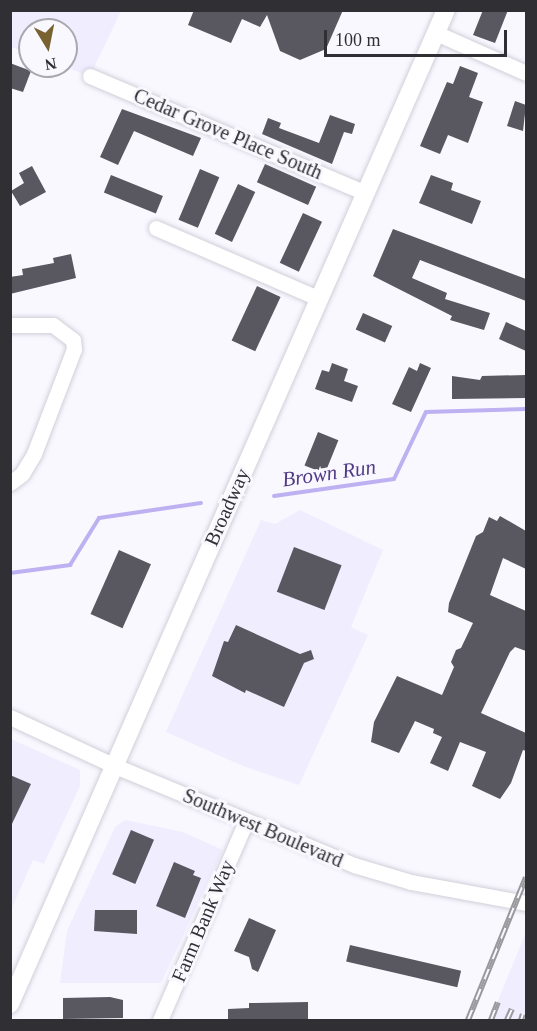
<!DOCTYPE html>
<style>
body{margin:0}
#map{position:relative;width:537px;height:1031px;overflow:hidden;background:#f9f8ff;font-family:Georgia,serif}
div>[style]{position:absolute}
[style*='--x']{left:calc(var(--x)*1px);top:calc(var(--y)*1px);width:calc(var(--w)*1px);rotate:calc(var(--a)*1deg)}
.built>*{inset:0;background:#f0edff}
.stream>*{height:4px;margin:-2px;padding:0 2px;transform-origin:2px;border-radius:2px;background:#beb1f2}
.building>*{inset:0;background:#595760;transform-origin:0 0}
.roads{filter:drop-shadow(0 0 2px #d1cfd9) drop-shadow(0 0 2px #d1cfd9)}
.minor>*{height:15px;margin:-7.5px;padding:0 7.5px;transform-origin:7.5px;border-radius:7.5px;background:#fff}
.major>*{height:18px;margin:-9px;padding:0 9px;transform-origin:9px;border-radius:9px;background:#fff}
.rail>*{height:6px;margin-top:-3px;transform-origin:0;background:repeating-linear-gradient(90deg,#f9f8ff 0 11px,#98989d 0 22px);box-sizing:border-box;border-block:2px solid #98989d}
span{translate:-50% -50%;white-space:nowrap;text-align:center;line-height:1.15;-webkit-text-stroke:6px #f9f8ff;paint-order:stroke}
.street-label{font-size:20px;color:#303034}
.water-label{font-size:21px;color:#513b87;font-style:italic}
.frame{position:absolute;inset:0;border:12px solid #303034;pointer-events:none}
.north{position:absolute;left:18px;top:18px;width:60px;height:60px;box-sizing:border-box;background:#f9f8ff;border:2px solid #a9a8ae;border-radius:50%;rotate:170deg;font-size:16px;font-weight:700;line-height:24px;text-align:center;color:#303034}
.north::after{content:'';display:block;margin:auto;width:21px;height:27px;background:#796232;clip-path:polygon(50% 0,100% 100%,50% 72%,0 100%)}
.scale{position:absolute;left:324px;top:30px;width:183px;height:27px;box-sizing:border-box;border:3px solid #303034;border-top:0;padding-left:8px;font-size:18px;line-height:21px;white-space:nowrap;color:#303034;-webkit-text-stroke:4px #f9f8ff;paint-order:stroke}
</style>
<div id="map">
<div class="built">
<div style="clip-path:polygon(10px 11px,121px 11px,90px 76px,62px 66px,66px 66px,66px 30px,30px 30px,30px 54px,11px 47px)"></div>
<div style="clip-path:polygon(300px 510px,383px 550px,351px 627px,368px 635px,299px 785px,243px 766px,166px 732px,261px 520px,275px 524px)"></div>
<div style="clip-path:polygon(11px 739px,80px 770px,80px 786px,44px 864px,33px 860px,11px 910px)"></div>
<div style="clip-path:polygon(125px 820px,183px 832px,223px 850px,161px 983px,60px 983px,67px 931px,115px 827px)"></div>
<div style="clip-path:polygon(526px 932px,526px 1020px,490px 1020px)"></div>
</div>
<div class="stream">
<div style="--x:274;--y:496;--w:121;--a:-8.1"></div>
<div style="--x:394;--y:479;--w:74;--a:-64.5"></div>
<div style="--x:426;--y:412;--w:100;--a:-1.7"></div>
<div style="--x:10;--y:573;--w:61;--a:-7.6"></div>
<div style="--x:70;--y:565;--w:55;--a:-58.3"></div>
<div style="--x:99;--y:518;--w:103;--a:-8.4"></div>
</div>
<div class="building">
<div style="clip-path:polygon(194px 10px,343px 10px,326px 49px,300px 60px,280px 51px,267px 15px,260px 27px,242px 19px,231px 43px,188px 25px)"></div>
<div style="clip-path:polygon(483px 10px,508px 10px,495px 43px,473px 35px)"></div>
<div style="clip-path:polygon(10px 63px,31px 71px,23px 92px,10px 88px)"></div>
<div style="clip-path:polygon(460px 66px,478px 73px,469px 97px,483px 102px,468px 143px,448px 135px,440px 154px,420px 146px,447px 82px,453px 84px)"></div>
<div style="clip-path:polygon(515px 101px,526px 105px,523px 131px,507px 126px)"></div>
<div style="clip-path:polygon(122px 109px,201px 138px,193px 156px,134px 131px,118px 165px,100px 157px)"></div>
<div style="clip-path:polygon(330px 115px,355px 124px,352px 134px,344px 132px,332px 164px,262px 134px,268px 118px,281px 123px,279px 128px,319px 143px)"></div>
<div style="left:265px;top:164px;width:56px;height:20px;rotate:24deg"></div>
<div style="clip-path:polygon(32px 166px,46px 192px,20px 206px,11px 191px,24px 183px,19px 173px)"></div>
<div style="left:200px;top:169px;width:21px;height:55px;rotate:23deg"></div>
<div style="left:111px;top:175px;width:56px;height:19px;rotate:22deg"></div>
<div style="clip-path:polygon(431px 175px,453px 183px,451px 190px,481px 201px,472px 224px,419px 203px)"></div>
<div style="left:238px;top:184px;width:19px;height:55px;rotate:25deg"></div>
<div style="left:303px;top:213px;width:21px;height:55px;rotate:25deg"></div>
<div style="clip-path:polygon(393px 229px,526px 279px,526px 301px,420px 260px,412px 278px,447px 293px,445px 299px,490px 313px,484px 330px,450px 320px,452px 316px,373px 276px)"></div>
<div style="clip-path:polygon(71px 254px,76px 278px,10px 294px,10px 277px,23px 275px,22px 269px,54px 263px,53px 258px)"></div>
<div style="left:257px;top:286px;width:26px;height:60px;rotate:25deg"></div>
<div style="left:363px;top:313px;width:32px;height:18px;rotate:24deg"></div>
<div style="clip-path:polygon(506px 322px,526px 331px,526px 351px,499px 339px)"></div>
<div style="clip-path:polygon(332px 363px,348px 369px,344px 381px,358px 386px,352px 402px,315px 389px,322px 370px,329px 372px)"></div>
<div style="clip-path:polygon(420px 363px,431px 368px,411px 412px,392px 404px,409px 367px,417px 371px)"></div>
<div style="clip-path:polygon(526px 375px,526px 398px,452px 399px,452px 376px,480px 380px,482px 376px)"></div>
<div style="left:318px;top:432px;width:22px;height:36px;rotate:22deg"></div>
<div style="clip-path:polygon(500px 516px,526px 531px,526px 569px,503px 558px,490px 595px,526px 611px,526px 651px,515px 647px,510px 652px,481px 713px,526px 733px,526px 751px,523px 750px,511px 783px,500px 799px,472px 786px,486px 752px,460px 742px,448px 771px,430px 763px,442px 737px,433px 733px,434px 729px,415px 721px,399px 753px,371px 742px,374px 722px,397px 676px,442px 695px,454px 667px,451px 662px,456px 650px,461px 648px,473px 623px,448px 612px,449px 603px,476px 536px,483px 532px,489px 517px,497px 521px)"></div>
<div style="left:294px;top:547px;width:51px;height:48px;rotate:21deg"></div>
<div style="left:119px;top:550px;width:35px;height:70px;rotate:24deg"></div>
<div style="clip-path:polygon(236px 625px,300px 654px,311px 650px,314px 659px,304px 663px,284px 707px,246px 690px,245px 693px,212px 676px,224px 641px,228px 642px)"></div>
<div style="clip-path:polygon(10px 775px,31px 784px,10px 828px)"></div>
<div style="left:131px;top:830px;width:25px;height:48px;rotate:23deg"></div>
<div style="clip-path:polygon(174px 862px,195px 871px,193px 875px,201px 878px,185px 918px,156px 906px)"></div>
<div style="clip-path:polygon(95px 910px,137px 910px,137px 934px,94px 931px)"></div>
<div style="clip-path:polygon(249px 918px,276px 930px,258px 972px,252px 969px,249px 957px,234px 951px)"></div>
<div style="left:350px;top:945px;width:114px;height:17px;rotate:13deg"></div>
<div style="clip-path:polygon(110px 997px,123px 1000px,123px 1018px,63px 1019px,63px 998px)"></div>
<div style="clip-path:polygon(308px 1002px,308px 1020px,228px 1020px,228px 1009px,249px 1008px,249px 1003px)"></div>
</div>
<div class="roads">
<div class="minor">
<div style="--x:436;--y:33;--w:98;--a:24"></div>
<div style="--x:90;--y:76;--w:299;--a:23"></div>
<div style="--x:156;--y:228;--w:176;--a:23.4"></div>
<div style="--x:10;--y:325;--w:43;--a:0"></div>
<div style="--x:53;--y:325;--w:25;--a:37"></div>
<div style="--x:73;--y:340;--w:9;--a:84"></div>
<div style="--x:74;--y:349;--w:112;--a:110.9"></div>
<div style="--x:34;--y:454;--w:23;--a:121"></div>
<div style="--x:22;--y:474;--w:15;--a:143"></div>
<div style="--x:10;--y:717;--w:116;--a:25"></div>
<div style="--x:115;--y:766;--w:259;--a:22.5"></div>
<div style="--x:354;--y:865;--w:59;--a:16.6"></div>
<div style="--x:411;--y:882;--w:117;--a:10.3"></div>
<div style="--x:160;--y:1020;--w:217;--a:-66.6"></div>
</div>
<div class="major">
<div style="--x:10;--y:1004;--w:1085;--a:-66.32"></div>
</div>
</div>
<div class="rail">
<div style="--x:468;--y:1020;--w:154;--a:-67.9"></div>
<div style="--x:491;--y:1020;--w:19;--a:-69"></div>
<div style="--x:507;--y:1020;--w:12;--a:-66"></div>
<div style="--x:521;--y:1020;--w:6;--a:-72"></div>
</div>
<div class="street-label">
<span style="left:228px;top:134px;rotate:23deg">Cedar Grove Place South</span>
<span style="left:227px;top:507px;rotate:-66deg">Broadway</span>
<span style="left:263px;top:828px;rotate:23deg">Southwest Boulevard</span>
<span style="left:203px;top:921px;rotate:-67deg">Farm Bank Way</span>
</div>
<div class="water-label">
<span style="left:329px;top:473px;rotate:-8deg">Brown Run</span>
</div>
<div class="frame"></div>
<div class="north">N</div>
<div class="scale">100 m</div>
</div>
